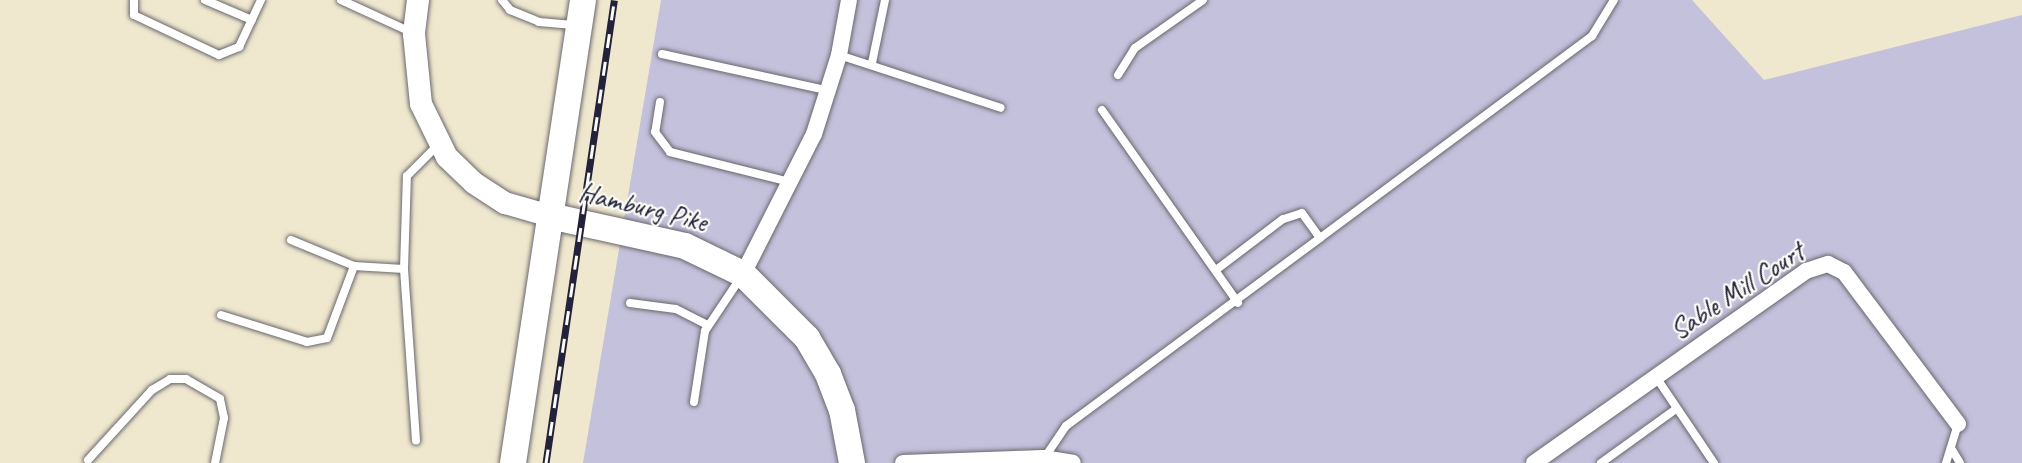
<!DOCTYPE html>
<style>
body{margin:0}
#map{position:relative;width:2022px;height:463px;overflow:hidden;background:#efe8ce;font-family:Caveat,sans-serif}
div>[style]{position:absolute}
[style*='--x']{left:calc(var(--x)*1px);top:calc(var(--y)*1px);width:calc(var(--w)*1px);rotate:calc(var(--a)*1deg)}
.industrial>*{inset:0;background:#c3c1db}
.roads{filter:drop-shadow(0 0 2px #6a676e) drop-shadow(0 0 2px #6a676e)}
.lane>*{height:8px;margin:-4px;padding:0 4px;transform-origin:4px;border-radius:4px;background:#fff}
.street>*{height:16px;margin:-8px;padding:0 8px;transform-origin:8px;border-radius:8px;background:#fff}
.secondary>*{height:22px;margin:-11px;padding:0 11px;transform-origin:11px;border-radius:11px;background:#fff}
.primary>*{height:26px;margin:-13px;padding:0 13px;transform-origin:13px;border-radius:13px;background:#fff}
.rail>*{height:7px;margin-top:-3.5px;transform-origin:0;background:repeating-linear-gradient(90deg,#fdfcf7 0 14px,#22223b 0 28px);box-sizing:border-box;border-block:2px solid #22223b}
span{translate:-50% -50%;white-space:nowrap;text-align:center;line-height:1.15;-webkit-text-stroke:4.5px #fdfcf7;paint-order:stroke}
.street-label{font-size:28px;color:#22223b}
</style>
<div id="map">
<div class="industrial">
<div style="clip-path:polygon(661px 0,1692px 0,1764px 80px,2022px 15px,2022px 463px,583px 463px)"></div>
</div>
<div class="roads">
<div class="lane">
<div style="--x:134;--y:0;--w:15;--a:90"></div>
<div style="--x:134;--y:15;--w:94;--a:25.2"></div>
<div style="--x:219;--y:55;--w:22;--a:-22"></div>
<div style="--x:239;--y:47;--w:52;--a:-64.9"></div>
<div style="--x:205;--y:0;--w:51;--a:23.1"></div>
<div style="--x:341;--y:0;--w:77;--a:24.6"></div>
<div style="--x:502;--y:0;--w:13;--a:51"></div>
<div style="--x:510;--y:10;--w:31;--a:22"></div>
<div style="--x:539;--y:22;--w:37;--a:5"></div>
<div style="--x:662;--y:54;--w:168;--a:12.4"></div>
<div style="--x:839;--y:55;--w:170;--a:18.1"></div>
<div style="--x:872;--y:63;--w:64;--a:-78.3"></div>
<div style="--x:1118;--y:75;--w:32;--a:-58"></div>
<div style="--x:1135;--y:48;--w:83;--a:-35.2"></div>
<div style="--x:660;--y:102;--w:30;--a:99"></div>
<div style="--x:655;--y:132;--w:25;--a:53"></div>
<div style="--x:670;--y:152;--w:123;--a:14.1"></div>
<div style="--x:1102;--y:110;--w:236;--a:54.8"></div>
<div style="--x:1320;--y:238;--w:339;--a:-36.6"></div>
<div style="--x:1592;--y:36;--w:42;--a:-58.6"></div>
<div style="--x:291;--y:240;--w:68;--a:22.4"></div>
<div style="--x:404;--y:269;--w:172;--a:86"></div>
<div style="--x:630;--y:303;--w:46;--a:7.4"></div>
<div style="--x:676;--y:309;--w:35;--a:27"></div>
<div style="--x:221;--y:315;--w:90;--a:17.4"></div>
<div style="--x:307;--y:342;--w:20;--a:-11"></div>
<div style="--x:327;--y:338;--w:77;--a:-69.4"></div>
<div style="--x:354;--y:266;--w:50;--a:3.4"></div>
<div style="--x:404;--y:269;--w:93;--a:-88.2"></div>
<div style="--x:407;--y:176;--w:45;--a:-45"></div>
<div style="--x:1656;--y:377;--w:104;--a:56"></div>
<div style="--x:694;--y:402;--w:72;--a:-81.2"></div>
<div style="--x:705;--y:331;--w:65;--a:-56.3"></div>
<div style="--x:1951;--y:448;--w:17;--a:59"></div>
<div style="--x:88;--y:460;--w:95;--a:-47.6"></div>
<div style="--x:152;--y:390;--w:21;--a:-31"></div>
<div style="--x:170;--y:379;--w:16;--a:0"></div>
<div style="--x:186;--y:379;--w:39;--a:30"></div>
<div style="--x:220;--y:399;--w:19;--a:78"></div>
<div style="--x:224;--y:418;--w:46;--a:101.3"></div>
<div style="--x:1043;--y:460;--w:41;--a:-55.9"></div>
<div style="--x:1066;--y:426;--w:316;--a:-36.5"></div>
<div style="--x:1320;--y:238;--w:31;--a:-126"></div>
<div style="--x:1302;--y:213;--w:20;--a:162"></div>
<div style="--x:1283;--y:219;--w:84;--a:142.7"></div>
<div style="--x:1601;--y:463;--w:92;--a:-35.8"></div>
<div style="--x:1946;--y:463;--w:41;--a:-72.9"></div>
</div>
<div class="street">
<div style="--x:743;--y:274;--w:157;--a:-63.1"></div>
<div style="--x:814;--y:134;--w:83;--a:-72.4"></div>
<div style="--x:839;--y:55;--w:56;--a:-79.7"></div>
<div style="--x:903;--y:463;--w:140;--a:-2"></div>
<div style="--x:1043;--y:458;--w:30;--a:9"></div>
<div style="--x:1534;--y:463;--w:333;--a:-35.2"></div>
<div style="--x:1806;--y:271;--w:23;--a:-18"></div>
<div style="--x:1828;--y:264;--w:18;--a:27"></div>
<div style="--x:1844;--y:272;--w:190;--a:53.1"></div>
</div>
<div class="secondary">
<div style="--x:418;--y:0;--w:34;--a:97"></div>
<div style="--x:414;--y:34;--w:70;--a:84.3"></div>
<div style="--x:421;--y:104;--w:59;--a:63.9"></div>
<div style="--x:447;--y:157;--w:37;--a:44"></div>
<div style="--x:474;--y:183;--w:37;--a:33"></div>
<div style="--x:505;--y:203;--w:47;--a:16.1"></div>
</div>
<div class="primary">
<div style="--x:550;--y:216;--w:138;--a:12.5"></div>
<div style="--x:685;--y:246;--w:64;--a:25.8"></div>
<div style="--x:743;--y:274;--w:91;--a:45"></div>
<div style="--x:807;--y:338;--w:42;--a:59.7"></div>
<div style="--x:828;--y:374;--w:39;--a:69"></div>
<div style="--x:842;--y:410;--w:54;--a:79.3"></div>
<div style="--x:513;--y:463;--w:468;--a:-81.4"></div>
</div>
</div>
<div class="rail">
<div style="--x:546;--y:463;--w:468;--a:-81.6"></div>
</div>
<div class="street-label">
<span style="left:643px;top:207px;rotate:14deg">Hamburg Pike</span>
<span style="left:1737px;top:291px;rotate:-33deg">Sable Mill Court</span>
</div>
</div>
